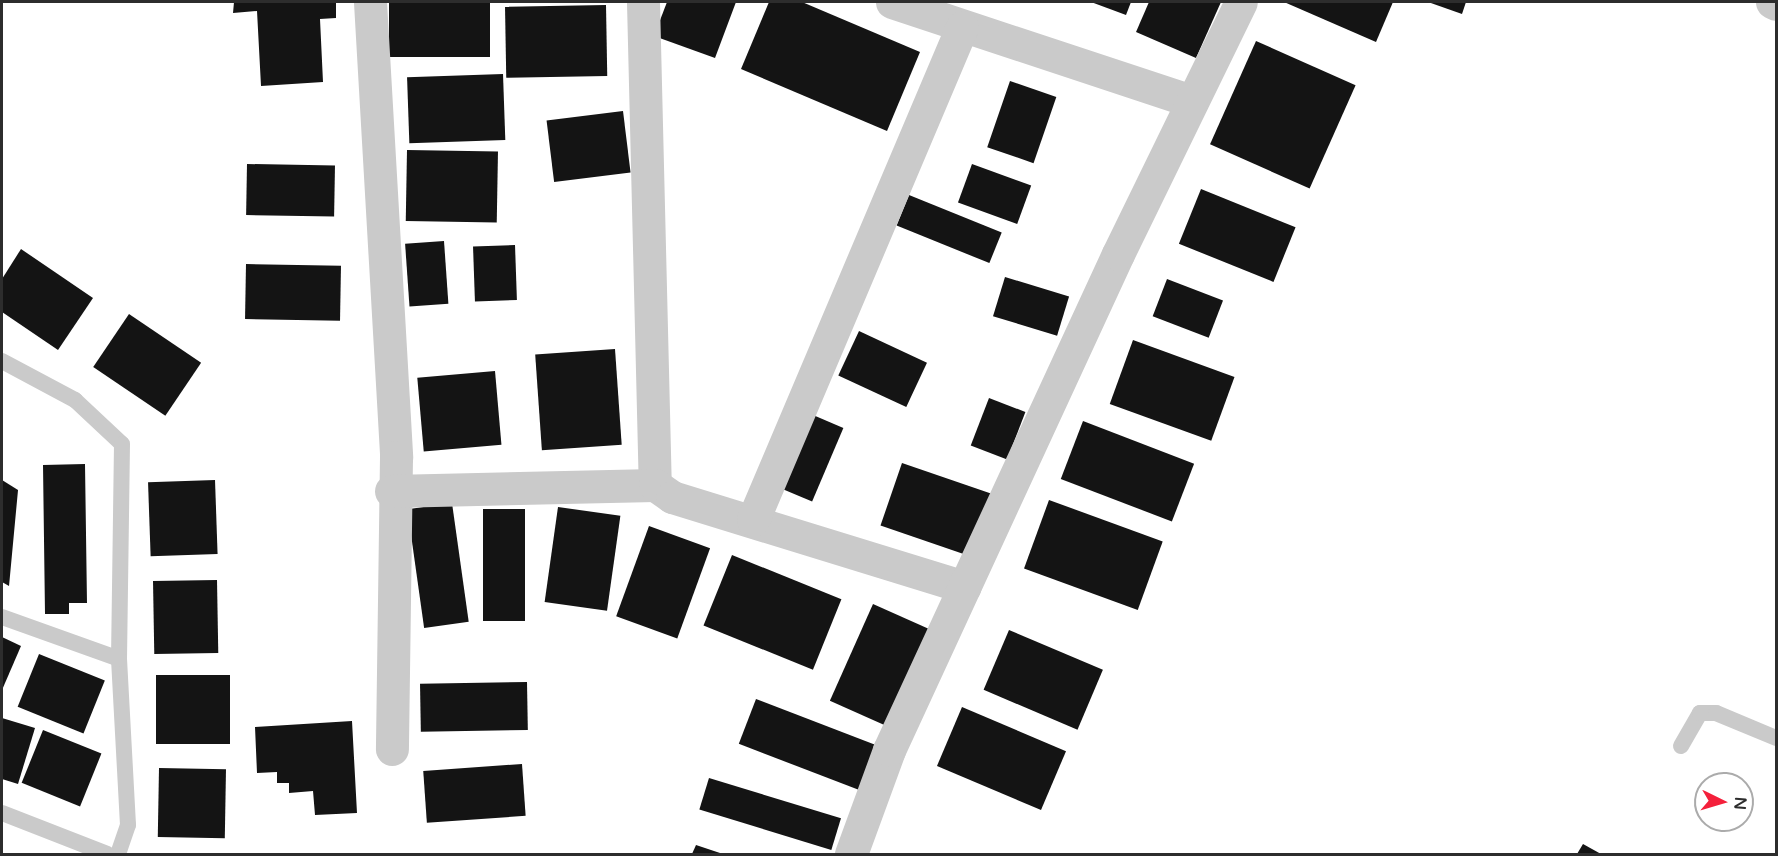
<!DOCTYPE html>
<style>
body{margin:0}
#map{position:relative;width:1778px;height:856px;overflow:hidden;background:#fff;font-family:"Varela Round",sans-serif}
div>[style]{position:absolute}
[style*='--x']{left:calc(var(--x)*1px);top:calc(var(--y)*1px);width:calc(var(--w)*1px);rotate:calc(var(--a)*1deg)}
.building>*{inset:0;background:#141414;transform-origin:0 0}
.service>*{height:16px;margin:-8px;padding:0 8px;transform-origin:8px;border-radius:8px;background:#cacaca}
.minor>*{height:33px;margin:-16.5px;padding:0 16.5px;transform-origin:16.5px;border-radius:16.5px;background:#cacaca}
.tertiary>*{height:33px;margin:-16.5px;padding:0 16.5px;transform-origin:16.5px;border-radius:16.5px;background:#cacaca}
span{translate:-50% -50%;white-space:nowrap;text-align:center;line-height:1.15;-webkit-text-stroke:6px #fff;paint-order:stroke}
.frame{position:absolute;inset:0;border:3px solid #2d2d2d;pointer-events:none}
.north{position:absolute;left:1694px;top:772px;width:60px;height:60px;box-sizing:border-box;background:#fff;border:2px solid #ababab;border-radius:50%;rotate:95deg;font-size:16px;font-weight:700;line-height:24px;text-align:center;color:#2d2d2d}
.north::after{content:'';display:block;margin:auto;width:21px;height:27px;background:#f4203b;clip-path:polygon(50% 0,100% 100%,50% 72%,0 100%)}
</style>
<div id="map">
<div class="building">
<div style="clip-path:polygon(234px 2px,336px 2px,336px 18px,320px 19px,323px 82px,261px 86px,257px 11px,233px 13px)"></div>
<div style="left:389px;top:2px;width:101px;height:55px"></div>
<div style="clip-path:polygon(667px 2px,736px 2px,715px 58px,654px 36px)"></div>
<div style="clip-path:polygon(769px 2px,802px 2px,920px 52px,887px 131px,741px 69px)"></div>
<div style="clip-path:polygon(1091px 2px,1131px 2px,1126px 15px)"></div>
<div style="clip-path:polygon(1149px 2px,1221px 2px,1196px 58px,1136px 32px)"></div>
<div style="clip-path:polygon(1284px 2px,1393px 2px,1376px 42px)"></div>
<div style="clip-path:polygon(1428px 2px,1466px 2px,1462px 14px)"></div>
<div style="left:606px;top:5px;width:71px;height:101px;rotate:89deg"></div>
<div style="left:1256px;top:41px;width:109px;height:113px;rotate:24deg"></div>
<div style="left:503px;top:74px;width:66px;height:96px;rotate:88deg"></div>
<div style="left:1010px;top:81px;width:49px;height:70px;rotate:19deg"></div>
<div style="left:623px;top:111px;width:62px;height:77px;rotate:83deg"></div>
<div style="left:407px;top:150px;width:91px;height:71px;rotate:1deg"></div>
<div style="left:247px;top:164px;width:88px;height:51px;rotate:1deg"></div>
<div style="left:972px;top:164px;width:63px;height:41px;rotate:20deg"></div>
<div style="left:1201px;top:189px;width:102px;height:59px;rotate:22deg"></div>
<div style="left:909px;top:195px;width:100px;height:33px;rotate:22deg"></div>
<div style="left:444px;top:241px;width:63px;height:39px;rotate:86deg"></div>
<div style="left:515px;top:245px;width:55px;height:42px;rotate:88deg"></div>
<div style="clip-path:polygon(21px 249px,93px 298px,58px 350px,2px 312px,2px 279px)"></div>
<div style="left:246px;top:264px;width:95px;height:55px;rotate:1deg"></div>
<div style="left:1005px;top:277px;width:67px;height:41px;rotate:17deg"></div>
<div style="left:1167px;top:279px;width:60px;height:40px;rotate:21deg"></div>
<div style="left:129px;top:314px;width:87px;height:64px;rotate:34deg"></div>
<div style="left:859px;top:331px;width:75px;height:49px;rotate:25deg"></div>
<div style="left:1133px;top:340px;width:108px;height:68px;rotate:20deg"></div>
<div style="left:615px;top:349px;width:96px;height:80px;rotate:86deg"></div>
<div style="left:495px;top:371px;width:74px;height:78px;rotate:85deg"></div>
<div style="left:989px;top:398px;width:39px;height:51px;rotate:21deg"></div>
<div style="left:813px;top:415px;width:33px;height:80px;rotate:23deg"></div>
<div style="left:1083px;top:421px;width:119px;height:62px;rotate:21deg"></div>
<div style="left:902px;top:463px;width:94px;height:66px;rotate:19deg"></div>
<div style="clip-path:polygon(85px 464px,87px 603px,69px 603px,69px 614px,45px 614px,43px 465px)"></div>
<div style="clip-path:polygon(2px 480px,18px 490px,9px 586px,2px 582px)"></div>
<div style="left:215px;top:480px;width:74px;height:67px;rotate:88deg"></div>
<div style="left:1049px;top:500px;width:121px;height:73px;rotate:20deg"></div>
<div style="left:452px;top:503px;width:120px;height:45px;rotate:82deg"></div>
<div style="left:558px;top:507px;width:63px;height:96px;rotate:8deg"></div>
<div style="left:483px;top:509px;width:42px;height:112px"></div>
<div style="left:649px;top:526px;width:65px;height:96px;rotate:20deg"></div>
<div style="left:732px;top:555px;width:118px;height:76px;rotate:22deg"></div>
<div style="left:217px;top:580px;width:73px;height:64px;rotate:89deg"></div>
<div style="left:873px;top:604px;width:62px;height:106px;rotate:24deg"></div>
<div style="left:1009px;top:630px;width:102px;height:65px;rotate:23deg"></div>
<div style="clip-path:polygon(2px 637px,21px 646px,2px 690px)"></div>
<div style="left:39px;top:654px;width:71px;height:57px;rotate:22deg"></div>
<div style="left:156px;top:675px;width:74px;height:69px"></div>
<div style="left:527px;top:682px;width:48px;height:107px;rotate:89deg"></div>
<div style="left:756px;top:699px;width:129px;height:48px;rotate:21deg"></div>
<div style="left:962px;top:707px;width:113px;height:64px;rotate:23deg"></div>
<div style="clip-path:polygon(2px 718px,35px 728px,18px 784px,2px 779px)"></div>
<div style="clip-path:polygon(352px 721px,357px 813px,315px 815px,313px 791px,289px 793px,289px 783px,277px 783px,277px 772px,257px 773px,255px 727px)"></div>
<div style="left:43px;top:730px;width:63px;height:57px;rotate:22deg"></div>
<div style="left:522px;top:764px;width:52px;height:99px;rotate:86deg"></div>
<div style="left:159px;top:768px;width:67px;height:69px;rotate:1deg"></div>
<div style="left:709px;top:778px;width:138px;height:33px;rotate:17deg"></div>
<div style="clip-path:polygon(1583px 844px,1601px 854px,1577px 854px)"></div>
<div style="clip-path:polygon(696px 845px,723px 854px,692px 854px)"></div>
</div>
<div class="service">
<div style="--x:2;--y:361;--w:83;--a:28.1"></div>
<div style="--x:75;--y:400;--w:64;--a:43.1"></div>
<div style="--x:122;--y:444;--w:215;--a:90.8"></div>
<div style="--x:119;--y:659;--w:166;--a:86.9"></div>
<div style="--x:128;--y:825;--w:31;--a:109"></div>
<div style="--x:2;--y:617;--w:124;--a:19.7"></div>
<div style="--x:1681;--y:746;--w:38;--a:-60"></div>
<div style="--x:1700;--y:713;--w:16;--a:0"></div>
<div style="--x:1716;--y:713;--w:65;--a:22.6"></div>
<div style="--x:2;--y:813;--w:113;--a:21.3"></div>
</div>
<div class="minor">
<div style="--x:370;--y:2;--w:456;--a:86.7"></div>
<div style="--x:396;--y:457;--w:292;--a:90.8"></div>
<div style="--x:643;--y:2;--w:483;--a:88.6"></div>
<div style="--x:892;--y:2;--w:316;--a:18.3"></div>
<div style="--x:391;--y:491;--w:264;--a:-1.3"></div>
<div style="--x:655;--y:485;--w:21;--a:35"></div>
<div style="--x:672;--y:497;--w:306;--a:17.1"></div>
<div style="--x:753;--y:520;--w:535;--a:-67.03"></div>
<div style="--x:851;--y:854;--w:111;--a:-69.9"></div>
<div style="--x:889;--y:750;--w:546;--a:-65.22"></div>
<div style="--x:1118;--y:254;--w:280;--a:-64"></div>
</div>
<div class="tertiary">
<div style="--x:1772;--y:2;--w:4;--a:27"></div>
</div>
<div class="frame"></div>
<div class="north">N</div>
</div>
